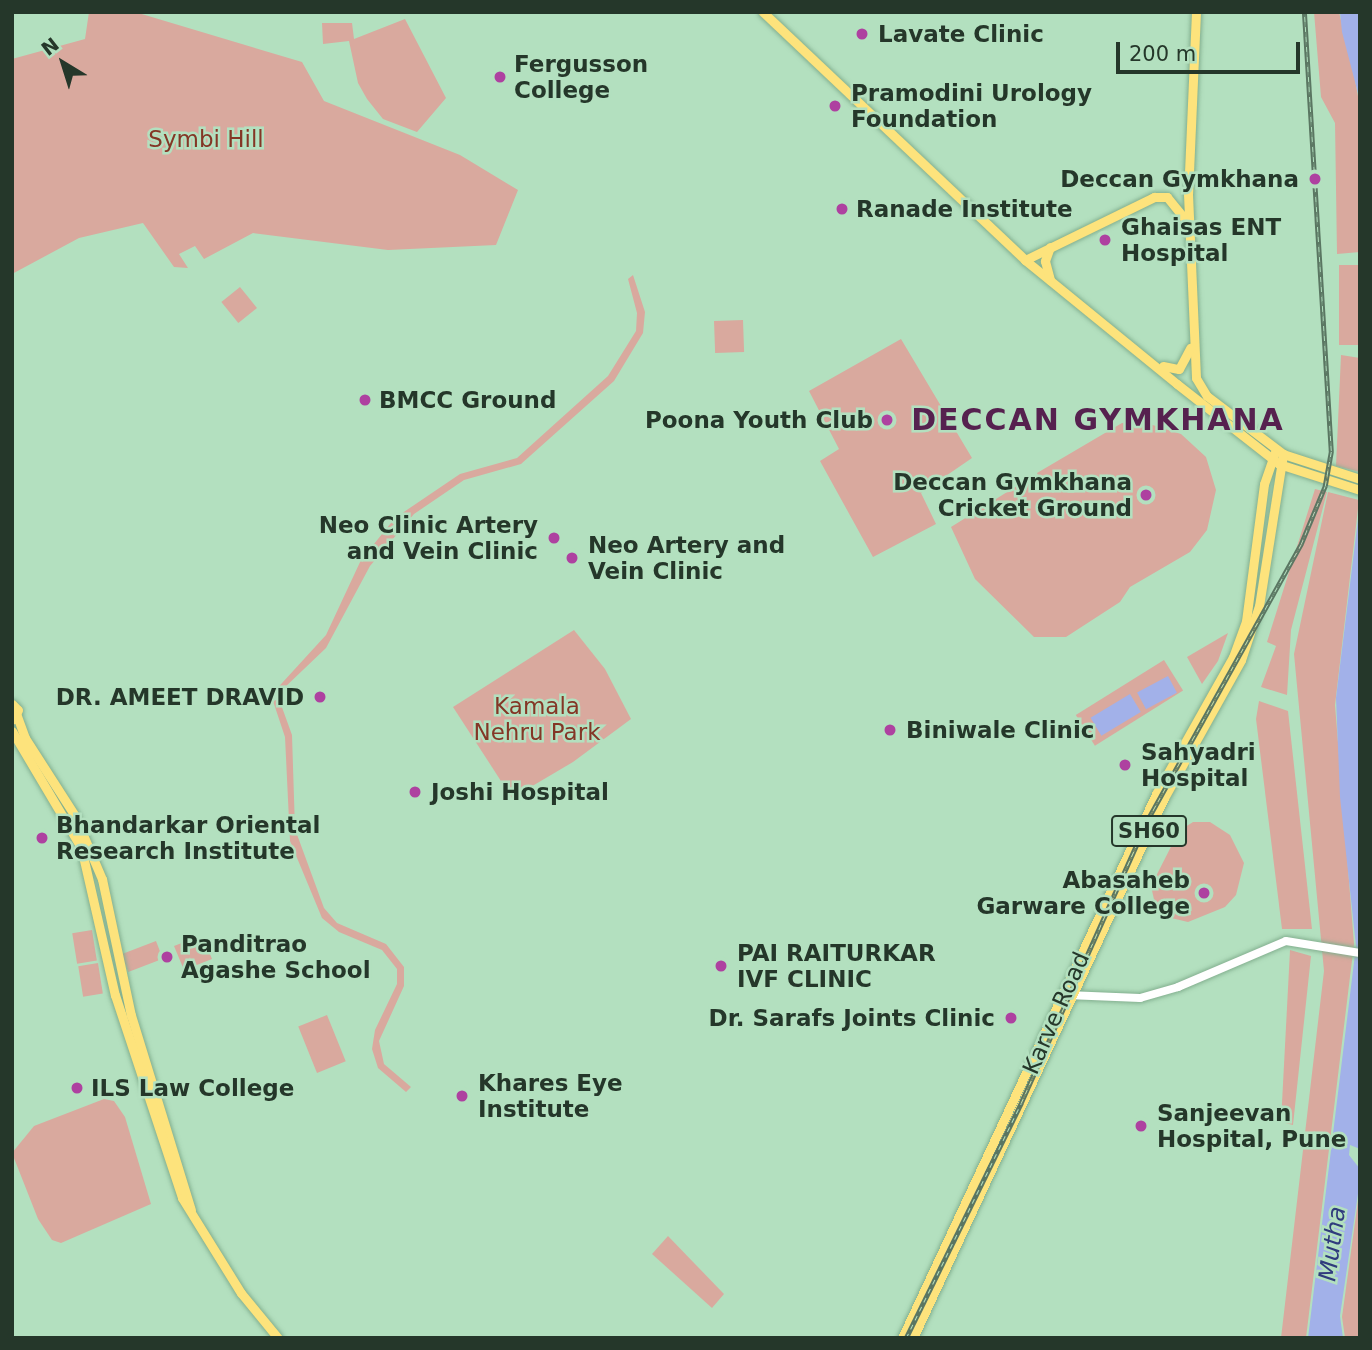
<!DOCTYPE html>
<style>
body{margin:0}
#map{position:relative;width:1372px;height:1350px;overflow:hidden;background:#b3e0bf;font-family:"DejaVu Sans",sans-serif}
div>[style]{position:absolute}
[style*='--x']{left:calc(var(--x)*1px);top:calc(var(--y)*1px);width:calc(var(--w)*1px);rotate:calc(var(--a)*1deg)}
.green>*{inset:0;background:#d9a99e;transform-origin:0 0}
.water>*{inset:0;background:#a2b1e9;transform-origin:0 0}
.roads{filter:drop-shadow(0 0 2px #83af8f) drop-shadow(0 0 2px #83af8f)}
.secondary>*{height:8px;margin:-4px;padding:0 4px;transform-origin:4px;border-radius:4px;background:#fff}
.primary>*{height:9px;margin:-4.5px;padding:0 4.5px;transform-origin:4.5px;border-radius:4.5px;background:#fde37c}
.rail>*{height:4.5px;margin-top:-2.25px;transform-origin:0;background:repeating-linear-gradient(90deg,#b3e0bf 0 5px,#5a7662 0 10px);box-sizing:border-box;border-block:2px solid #5a7662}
.dots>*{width:19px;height:19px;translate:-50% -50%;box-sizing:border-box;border:4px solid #b3e0bf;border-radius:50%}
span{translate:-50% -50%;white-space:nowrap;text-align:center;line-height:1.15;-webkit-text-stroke:5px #b3e0bf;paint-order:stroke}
.shield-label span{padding:2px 5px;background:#b3e0bf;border:2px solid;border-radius:5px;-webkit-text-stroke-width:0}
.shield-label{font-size:21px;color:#25372a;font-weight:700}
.poi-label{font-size:23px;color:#25372a;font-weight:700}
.left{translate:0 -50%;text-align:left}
.right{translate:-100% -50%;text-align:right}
.park-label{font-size:23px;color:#843626}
.street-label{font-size:23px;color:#25372a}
.water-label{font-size:24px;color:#303b7d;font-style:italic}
.district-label{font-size:30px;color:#56214f;font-weight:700;letter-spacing:2px}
.frame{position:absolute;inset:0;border:14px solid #25372a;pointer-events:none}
.north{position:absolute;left:28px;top:28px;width:70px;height:70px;-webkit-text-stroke:5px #b3e0bf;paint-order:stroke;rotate:322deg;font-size:19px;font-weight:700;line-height:28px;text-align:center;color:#25372a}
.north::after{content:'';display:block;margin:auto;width:24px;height:32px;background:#25372a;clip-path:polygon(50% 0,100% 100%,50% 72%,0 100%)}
.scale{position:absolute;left:1116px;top:42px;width:184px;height:32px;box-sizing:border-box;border:4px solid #25372a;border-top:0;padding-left:9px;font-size:21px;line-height:24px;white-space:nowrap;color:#25372a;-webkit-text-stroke:5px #b3e0bf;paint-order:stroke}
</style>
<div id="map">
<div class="green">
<div style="clip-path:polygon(89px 12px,135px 12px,302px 62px,324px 101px,460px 155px,518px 190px,496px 245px,388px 250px,253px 233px,204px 259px,195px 246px,179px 254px,188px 268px,174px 267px,143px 223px,79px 238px,12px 274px,12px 59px,85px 39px)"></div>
<div style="clip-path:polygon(1314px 12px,1339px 12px,1355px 80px,1360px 107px,1360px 252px,1337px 254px,1335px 123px,1321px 97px)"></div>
<div style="clip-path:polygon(405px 19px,446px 98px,417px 132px,383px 119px,367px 99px,358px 83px,349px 41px,323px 44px,322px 23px,352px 23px,354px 39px)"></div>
<div style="left:1360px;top:265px;width:80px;height:21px;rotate:90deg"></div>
<div style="clip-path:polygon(633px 275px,645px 312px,643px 333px,614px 381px,521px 464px,464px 480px,414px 514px,370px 566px,326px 648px,282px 690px,272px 694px,326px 635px,361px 560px,395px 518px,460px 474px,517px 458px,608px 376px,636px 331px,637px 313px,628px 279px)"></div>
<div style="left:240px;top:287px;width:27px;height:24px;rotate:51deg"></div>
<div style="left:743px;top:320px;width:32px;height:29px;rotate:88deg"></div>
<div style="clip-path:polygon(901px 339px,972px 458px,921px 493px,936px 524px,873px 557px,820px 461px,839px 449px,809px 391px)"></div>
<div style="clip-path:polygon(1341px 355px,1360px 358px,1360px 472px,1336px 466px)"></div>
<div style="clip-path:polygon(1140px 421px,1181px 434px,1206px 457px,1216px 490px,1207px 530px,1190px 552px,1130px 587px,1120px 602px,1066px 637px,1034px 637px,975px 579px,951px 527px,1020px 484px,1022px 487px,1039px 478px,1037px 473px,1122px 423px)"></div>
<div style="clip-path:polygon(1315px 489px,1327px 492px,1291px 630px,1287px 695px,1261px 687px,1276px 646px,1267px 642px)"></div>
<div style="clip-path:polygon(1328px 492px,1359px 500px,1335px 705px,1354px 944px,1306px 1338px,1281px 1338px,1324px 971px,1294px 654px)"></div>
<div style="clip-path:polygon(574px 630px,605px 669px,631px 719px,573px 762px,512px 798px,453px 707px)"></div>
<div style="clip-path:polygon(1228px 633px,1218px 661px,1202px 684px,1187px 657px)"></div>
<div style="left:1164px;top:660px;width:36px;height:104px;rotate:58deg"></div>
<div style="clip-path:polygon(279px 699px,292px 735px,295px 829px,324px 908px,337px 923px,386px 944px,404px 967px,404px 986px,379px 1041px,384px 1064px,411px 1087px,406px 1092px,378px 1068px,372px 1049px,375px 1030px,397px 984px,397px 969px,382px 950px,339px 932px,322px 918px,290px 841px,285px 737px,273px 701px)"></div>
<div style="clip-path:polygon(1259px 701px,1288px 711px,1312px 929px,1282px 929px,1256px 719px)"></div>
<div style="clip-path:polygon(1193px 822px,1210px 822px,1230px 835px,1244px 863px,1236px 895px,1225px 907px,1188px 922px,1167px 917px,1155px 904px,1151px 886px,1179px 831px)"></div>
<div style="left:92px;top:930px;width:31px;height:20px;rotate:81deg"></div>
<div style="clip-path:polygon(192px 939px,194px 943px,204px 939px,212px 959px,184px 970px,174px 946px)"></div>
<div style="left:156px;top:941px;width:19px;height:37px;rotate:69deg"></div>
<div style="clip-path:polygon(1290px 950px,1311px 956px,1293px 1125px,1281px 1122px)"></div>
<div style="left:98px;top:963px;width:31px;height:20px;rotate:81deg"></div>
<div style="left:327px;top:1015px;width:50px;height:31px;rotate:68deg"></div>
<div style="clip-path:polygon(104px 1099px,114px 1101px,125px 1117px,151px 1204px,61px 1243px,52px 1240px,38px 1219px,12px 1153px,34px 1126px)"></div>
<div style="clip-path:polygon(1360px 1186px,1360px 1338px,1345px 1338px,1342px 1317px)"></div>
<div style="clip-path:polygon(668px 1236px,724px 1294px,712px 1308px,652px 1254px)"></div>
</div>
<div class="water">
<div style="clip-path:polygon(1340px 12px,1360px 12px,1360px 101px,1342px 32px)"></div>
<div style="clip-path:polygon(1360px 503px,1360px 1149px,1350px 1145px,1349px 1155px,1360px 1169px,1360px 1180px,1340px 1316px,1343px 1338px,1308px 1338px,1356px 946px,1340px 797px,1336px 698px)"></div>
<div style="left:1168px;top:676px;width:19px;height:35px;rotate:62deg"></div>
<div style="left:1130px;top:694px;width:21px;height:46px;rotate:59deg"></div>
</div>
<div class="roads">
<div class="secondary">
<div style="--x:1067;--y:995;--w:73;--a:2.4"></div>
<div style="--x:1140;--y:998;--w:40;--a:-16"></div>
<div style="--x:1178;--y:987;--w:117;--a:-23.1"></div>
<div style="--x:1286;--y:941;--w:75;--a:9.2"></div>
</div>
<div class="primary">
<div style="--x:763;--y:12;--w:361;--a:43.4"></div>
<div style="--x:1025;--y:260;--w:196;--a:39.2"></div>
<div style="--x:1177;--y:384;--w:130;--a:38.1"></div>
<div style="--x:1279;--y:464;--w:85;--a:17.8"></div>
<div style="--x:1196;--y:12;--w:182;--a:92.5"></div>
<div style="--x:1188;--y:194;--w:184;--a:87.5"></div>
<div style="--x:1196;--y:378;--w:21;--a:59"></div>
<div style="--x:1207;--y:396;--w:96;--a:37.3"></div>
<div style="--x:1283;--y:454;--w:81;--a:18"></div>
<div style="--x:1050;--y:247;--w:15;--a:110"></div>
<div style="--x:1045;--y:261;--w:20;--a:75"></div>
<div style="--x:1025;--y:260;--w:144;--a:-26"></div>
<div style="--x:1154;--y:197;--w:13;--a:0"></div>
<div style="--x:1167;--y:197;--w:33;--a:51"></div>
<div style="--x:1163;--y:366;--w:16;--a:11"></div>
<div style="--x:1179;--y:369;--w:24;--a:-62"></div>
<div style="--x:12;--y:704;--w:8;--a:45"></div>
<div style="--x:18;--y:710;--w:10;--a:114"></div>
<div style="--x:17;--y:716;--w:23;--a:70"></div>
<div style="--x:25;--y:738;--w:93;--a:57.3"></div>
<div style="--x:75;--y:816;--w:69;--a:66.8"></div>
<div style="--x:102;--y:879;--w:139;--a:78"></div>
<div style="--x:131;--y:1015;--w:204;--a:72.9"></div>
<div style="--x:12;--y:731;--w:135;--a:59.3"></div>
<div style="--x:81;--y:847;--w:152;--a:77.1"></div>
<div style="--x:115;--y:995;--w:214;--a:71.7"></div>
<div style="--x:182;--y:1198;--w:112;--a:58.2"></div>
<div style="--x:241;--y:1293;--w:58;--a:50.6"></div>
<div style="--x:902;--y:1338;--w:600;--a:-64.97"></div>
<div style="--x:1156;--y:794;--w:157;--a:-60.7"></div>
<div style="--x:1233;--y:657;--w:38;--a:-70"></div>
<div style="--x:1246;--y:621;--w:138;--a:-82.5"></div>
<div style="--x:1264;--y:484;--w:36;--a:-71"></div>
<div style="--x:913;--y:1338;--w:595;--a:-65.07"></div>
<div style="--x:1164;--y:798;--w:158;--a:-60.8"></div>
<div style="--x:1241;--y:660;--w:57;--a:-71.6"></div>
<div style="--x:1259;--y:606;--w:154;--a:-81"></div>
</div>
</div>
<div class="rail">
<div style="--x:906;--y:1338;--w:262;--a:-63.9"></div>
<div style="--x:1021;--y:1103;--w:311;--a:-65.9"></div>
<div style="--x:1148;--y:819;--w:315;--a:-60.9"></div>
<div style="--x:1301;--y:544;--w:63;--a:-67.5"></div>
<div style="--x:1325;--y:486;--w:36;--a:-80"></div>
<div style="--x:1331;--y:451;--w:440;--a:-93.5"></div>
</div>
<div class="dots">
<div style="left:862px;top:34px;background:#ae41a0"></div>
<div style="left:500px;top:77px;background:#ae41a0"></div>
<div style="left:835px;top:106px;background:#ae41a0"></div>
<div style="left:1315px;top:179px;background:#ae41a0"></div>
<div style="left:842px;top:209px;background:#ae41a0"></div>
<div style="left:1105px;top:240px;background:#ae41a0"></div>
<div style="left:365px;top:400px;background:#ae41a0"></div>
<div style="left:887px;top:420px;background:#ae41a0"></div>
<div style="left:1146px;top:495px;background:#ae41a0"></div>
<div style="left:554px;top:538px;background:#ae41a0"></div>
<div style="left:572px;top:558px;background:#ae41a0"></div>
<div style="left:320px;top:697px;background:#ae41a0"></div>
<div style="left:890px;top:730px;background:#ae41a0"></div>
<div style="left:1125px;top:765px;background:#ae41a0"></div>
<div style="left:415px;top:792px;background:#ae41a0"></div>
<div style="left:42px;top:838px;background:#ae41a0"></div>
<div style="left:1204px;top:893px;background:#ae41a0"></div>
<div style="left:167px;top:957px;background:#ae41a0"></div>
<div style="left:721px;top:966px;background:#ae41a0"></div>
<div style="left:1011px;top:1018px;background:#ae41a0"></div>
<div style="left:77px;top:1088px;background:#ae41a0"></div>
<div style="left:462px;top:1096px;background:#ae41a0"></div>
<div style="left:1141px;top:1126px;background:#ae41a0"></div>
</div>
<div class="shield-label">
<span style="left:1149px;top:831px">SH60</span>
</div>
<div class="poi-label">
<span class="left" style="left:878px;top:34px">Lavate Clinic</span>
<span class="left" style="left:514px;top:77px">Fergusson<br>College</span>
<span class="left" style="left:851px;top:106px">Pramodini Urology<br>Foundation</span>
<span class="right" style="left:1299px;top:179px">Deccan Gymkhana</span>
<span class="left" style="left:856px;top:209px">Ranade Institute</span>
<span class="left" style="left:1121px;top:240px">Ghaisas ENT<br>Hospital</span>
<span class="left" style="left:379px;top:400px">BMCC Ground</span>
<span class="right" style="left:873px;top:420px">Poona Youth Club</span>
<span class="right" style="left:1132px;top:495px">Deccan Gymkhana<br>Cricket Ground</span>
<span class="right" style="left:538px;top:538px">Neo Clinic Artery<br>and Vein Clinic</span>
<span class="left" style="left:588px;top:558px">Neo Artery and<br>Vein Clinic</span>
<span class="right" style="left:304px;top:697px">DR. AMEET DRAVID</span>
<span class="left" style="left:906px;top:730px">Biniwale Clinic</span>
<span class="left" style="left:1141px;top:765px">Sahyadri<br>Hospital</span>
<span class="left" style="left:431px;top:792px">Joshi Hospital</span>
<span class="left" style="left:56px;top:838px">Bhandarkar Oriental<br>Research Institute</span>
<span class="right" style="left:1190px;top:893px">Abasaheb<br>Garware College</span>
<span class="left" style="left:181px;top:957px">Panditrao<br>Agashe School</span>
<span class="left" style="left:737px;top:966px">PAI RAITURKAR<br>IVF CLINIC</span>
<span class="right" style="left:995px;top:1018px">Dr. Sarafs Joints Clinic</span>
<span class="left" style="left:478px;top:1096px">Khares Eye<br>Institute</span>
<span class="left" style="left:91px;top:1088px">ILS Law College</span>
<span class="left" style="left:1157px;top:1126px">Sanjeevan<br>Hospital, Pune</span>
</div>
<div class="park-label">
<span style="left:206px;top:139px">Symbi Hill</span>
<span style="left:537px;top:719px">Kamala<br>Nehru Park</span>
</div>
<div class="street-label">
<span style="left:1056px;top:1013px;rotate:-66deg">Karve Road</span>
</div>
<div class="water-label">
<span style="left:1333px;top:1244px;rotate:-82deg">Mutha</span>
</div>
<div class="district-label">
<span style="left:1098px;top:420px">DECCAN GYMKHANA</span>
</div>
<div class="frame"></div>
<div class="north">N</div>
<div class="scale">200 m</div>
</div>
